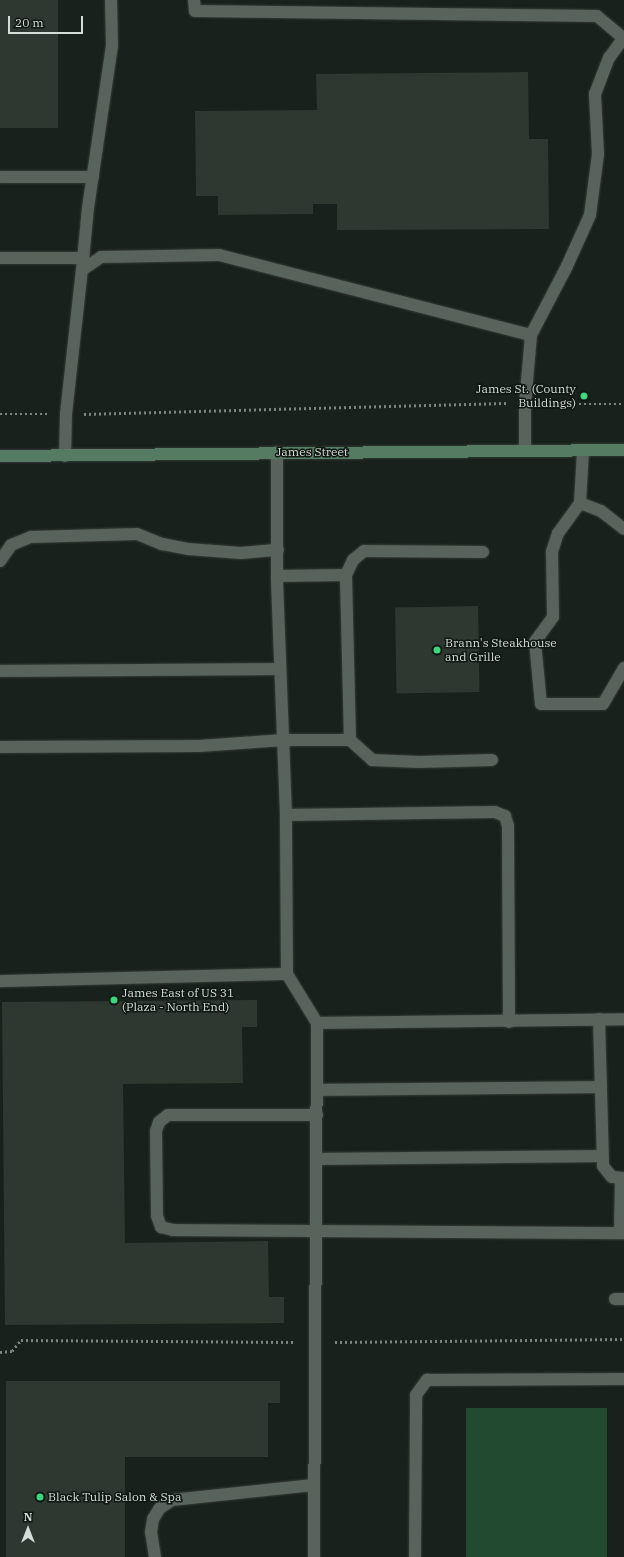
<!DOCTYPE html>
<style>
body{margin:0}
#map{position:relative;width:624px;height:1557px;overflow:hidden;background:#18211b;font-family:"IBM Plex Serif",serif}
div>[style]{position:absolute}
[style*='--x']{left:calc(var(--x)*1px);top:calc(var(--y)*1px);width:calc(var(--w)*1px);rotate:calc(var(--a)*1deg)}
.green>*{inset:0;background:#224a30;transform-origin:0 0}
.building>*{inset:0;background:#2e3830;transform-origin:0 0}
.path>*{height:2.5px;margin-top:-1.25px;transform-origin:0;background:repeating-linear-gradient(90deg,#7e8580 0 2px,transparent 0 5px)}
.roads{filter:drop-shadow(0 0 1px #363d38) drop-shadow(0 0 1px #363d38)}
.lane>*{height:12px;margin:-6px;padding:0 6px;transform-origin:6px;border-radius:6px;background:#58635b}
.secondary>*{height:12px;margin:-6px;padding:0 6px;transform-origin:6px;border-radius:6px;background:#567b63}
.dots>*{width:11px;height:11px;translate:-50% -50%;box-sizing:border-box;border:2px solid #0f1812;border-radius:50%}
span{translate:-50% -50%;white-space:nowrap;text-align:center;line-height:1.15;-webkit-text-stroke:3px #0f1812;paint-order:stroke}
.poi-label{font-size:12px;color:#d6dcd7}
.right{translate:-100% -50%;text-align:right}
.left{translate:0 -50%;text-align:left}
.street-label{font-size:12px;color:#d6dcd7}
.north{position:absolute;left:8px;top:1509px;width:40px;height:40px;-webkit-text-stroke:3px #0f1812;paint-order:stroke;rotate:0deg;font-size:11px;font-weight:700;line-height:16px;text-align:center;color:#d6dcd7}
.north::after{content:'';display:block;margin:auto;width:14px;height:18px;background:#d6dcd7;clip-path:polygon(50% 0,100% 100%,50% 72%,0 100%)}
.scale{position:absolute;left:8px;top:16px;width:75px;height:18px;box-sizing:border-box;border:2px solid #d6dcd7;border-top:0;padding-left:5px;font-size:12px;line-height:14px;white-space:nowrap;color:#d6dcd7;-webkit-text-stroke:3px #0f1812;paint-order:stroke}
</style>
<div id="map">
<div class="green">
<div style="left:607px;top:1408px;width:149px;height:141px;rotate:90deg"></div>
</div>
<div class="building">
<div style="left:0;top:0;width:58px;height:128px"></div>
<div style="clip-path:polygon(528px 72px,529px 139px,548px 139px,549px 229px,337px 230px,337px 204px,313px 204px,313px 214px,218px 215px,218px 196px,196px 196px,195px 111px,317px 110px,316px 74px)"></div>
<div style="left:478px;top:606px;width:86px;height:83px;rotate:89deg"></div>
<div style="clip-path:polygon(257px 1000px,257px 1027px,242px 1027px,243px 1083px,123px 1084px,125px 1243px,268px 1241px,269px 1297px,284px 1297px,284px 1323px,5px 1325px,2px 1002px)"></div>
<div style="clip-path:polygon(6px 1381px,280px 1381px,280px 1403px,268px 1403px,268px 1457px,125px 1457px,125px 1557px,6px 1557px)"></div>
</div>
<div class="path">
<div style="--x:544;--y:404;--w:80;--a:0"></div>
<div style="--x:0;--y:414;--w:47;--a:0"></div>
<div style="--x:84;--y:414;--w:423;--a:-1.5"></div>
<div style="--x:335;--y:1342;--w:289;--a:-0.6"></div>
<div style="--x:0;--y:1352;--w:12;--a:-5"></div>
<div style="--x:12;--y:1351;--w:14;--a:-51"></div>
<div style="--x:21;--y:1340;--w:275;--a:0.4"></div>
</div>
<div class="roads">
<div class="lane">
<div style="--x:194;--y:0;--w:11;--a:85"></div>
<div style="--x:195;--y:11;--w:402;--a:0.7"></div>
<div style="--x:597;--y:16;--w:34;--a:40"></div>
<div style="--x:0;--y:177;--w:93;--a:0"></div>
<div style="--x:0;--y:258;--w:83;--a:0"></div>
<div style="--x:82;--y:270;--w:62;--a:-84.5"></div>
<div style="--x:88;--y:208;--w:164;--a:-81.6"></div>
<div style="--x:112;--y:46;--w:46;--a:-91.2"></div>
<div style="--x:525;--y:451;--w:47;--a:-90"></div>
<div style="--x:525;--y:404;--w:69;--a:-85"></div>
<div style="--x:531;--y:335;--w:78;--a:-62.4"></div>
<div style="--x:567;--y:266;--w:56;--a:-65.7"></div>
<div style="--x:590;--y:215;--w:62;--a:-82.5"></div>
<div style="--x:598;--y:154;--w:60;--a:-92.9"></div>
<div style="--x:595;--y:94;--w:39;--a:-69"></div>
<div style="--x:609;--y:58;--w:26;--a:-54"></div>
<div style="--x:583;--y:451;--w:52;--a:93.3"></div>
<div style="--x:580;--y:503;--w:37;--a:126"></div>
<div style="--x:558;--y:533;--w:20;--a:108"></div>
<div style="--x:552;--y:552;--w:65;--a:89.1"></div>
<div style="--x:553;--y:617;--w:31;--a:126"></div>
<div style="--x:535;--y:642;--w:62;--a:84.5"></div>
<div style="--x:541;--y:704;--w:62;--a:0"></div>
<div style="--x:603;--y:704;--w:42;--a:-59.7"></div>
<div style="--x:65;--y:456;--w:42;--a:-88.6"></div>
<div style="--x:66;--y:414;--w:145;--a:-83.7"></div>
<div style="--x:82;--y:270;--w:23;--a:-34"></div>
<div style="--x:101;--y:257;--w:118;--a:-1"></div>
<div style="--x:219;--y:255;--w:322;--a:14.4"></div>
<div style="--x:580;--y:503;--w:22;--a:21"></div>
<div style="--x:601;--y:511;--w:29;--a:38"></div>
<div style="--x:0;--y:561;--w:19;--a:-55"></div>
<div style="--x:11;--y:545;--w:22;--a:-22"></div>
<div style="--x:31;--y:537;--w:106;--a:-1.6"></div>
<div style="--x:137;--y:534;--w:27;--a:22"></div>
<div style="--x:162;--y:544;--w:26;--a:11"></div>
<div style="--x:188;--y:549;--w:53;--a:4.3"></div>
<div style="--x:241;--y:553;--w:37;--a:-5"></div>
<div style="--x:277;--y:576;--w:69;--a:-0.8"></div>
<div style="--x:346;--y:575;--w:17;--a:-65"></div>
<div style="--x:353;--y:560;--w:14;--a:-39"></div>
<div style="--x:364;--y:551;--w:119;--a:0.5"></div>
<div style="--x:0;--y:671;--w:280;--a:-0.4"></div>
<div style="--x:350;--y:740;--w:30;--a:42"></div>
<div style="--x:372;--y:760;--w:47;--a:2.4"></div>
<div style="--x:419;--y:762;--w:73;--a:-1.6"></div>
<div style="--x:0;--y:747;--w:199;--a:-0.3"></div>
<div style="--x:199;--y:746;--w:85;--a:-4"></div>
<div style="--x:284;--y:740;--w:66;--a:0"></div>
<div style="--x:350;--y:740;--w:165;--a:-91.4"></div>
<div style="--x:286;--y:815;--w:209;--a:-0.8"></div>
<div style="--x:495;--y:812;--w:11;--a:22"></div>
<div style="--x:505;--y:816;--w:10;--a:73"></div>
<div style="--x:508;--y:826;--w:196;--a:89.7"></div>
<div style="--x:287;--y:974;--w:57;--a:58.5"></div>
<div style="--x:317;--y:1023;--w:307;--a:-0.7"></div>
<div style="--x:0;--y:981;--w:287;--a:-1.4"></div>
<div style="--x:287;--y:974;--w:159;--a:-90.4"></div>
<div style="--x:286;--y:815;--w:239;--a:-92.2"></div>
<div style="--x:277;--y:576;--w:124;--a:-90"></div>
<div style="--x:599;--y:1019;--w:147;--a:88.4"></div>
<div style="--x:603;--y:1166;--w:14;--a:51"></div>
<div style="--x:612;--y:1177;--w:12;--a:5"></div>
<div style="--x:317;--y:1090;--w:284;--a:-0.6"></div>
<div style="--x:317;--y:1115;--w:149;--a:180"></div>
<div style="--x:168;--y:1115;--w:11;--a:142"></div>
<div style="--x:159;--y:1122;--w:9;--a:108"></div>
<div style="--x:156;--y:1131;--w:85;--a:89.3"></div>
<div style="--x:157;--y:1216;--w:12;--a:70"></div>
<div style="--x:161;--y:1227;--w:12;--a:14"></div>
<div style="--x:173;--y:1230;--w:451;--a:0.4"></div>
<div style="--x:317;--y:1159;--w:285;--a:-0.6"></div>
<div style="--x:620;--y:1233;--w:55;--a:-89"></div>
<div style="--x:615;--y:1299;--w:9;--a:0"></div>
<div style="--x:155;--y:1557;--w:25;--a:-99"></div>
<div style="--x:151;--y:1532;--w:13;--a:-81"></div>
<div style="--x:153;--y:1519;--w:13;--a:-58"></div>
<div style="--x:160;--y:1508;--w:14;--a:-34"></div>
<div style="--x:172;--y:1500;--w:142;--a:-6.1"></div>
<div style="--x:314;--y:1557;--w:534;--a:-89.68"></div>
<div style="--x:415;--y:1557;--w:162;--a:-89.6"></div>
<div style="--x:416;--y:1395;--w:19;--a:-54"></div>
<div style="--x:427;--y:1380;--w:197;--a:-0.3"></div>
</div>
<div class="secondary">
<div style="--x:0;--y:456;--w:624;--a:-0.55"></div>
</div>
</div>
<div class="dots">
<div style="left:584px;top:396px;background:#3ad77f"></div>
<div style="left:437px;top:650px;background:#3ad77f"></div>
<div style="left:114px;top:1000px;background:#3ad77f"></div>
<div style="left:40px;top:1497px;background:#3ad77f"></div>
</div>
<div class="poi-label">
<span class="right" style="left:576px;top:396px">James St. (County<br>Buildings)</span>
<span class="left" style="left:445px;top:650px">Brann's Steakhouse<br>and Grille</span>
<span class="left" style="left:122px;top:1000px">James East of US 31<br>(Plaza - North End)</span>
<span class="left" style="left:48px;top:1497px">Black Tulip Salon &amp; Spa</span>
</div>
<div class="street-label">
<span style="left:312px;top:452px">James Street</span>
</div>
<div class="north">N</div>
<div class="scale">20 m</div>
</div>
